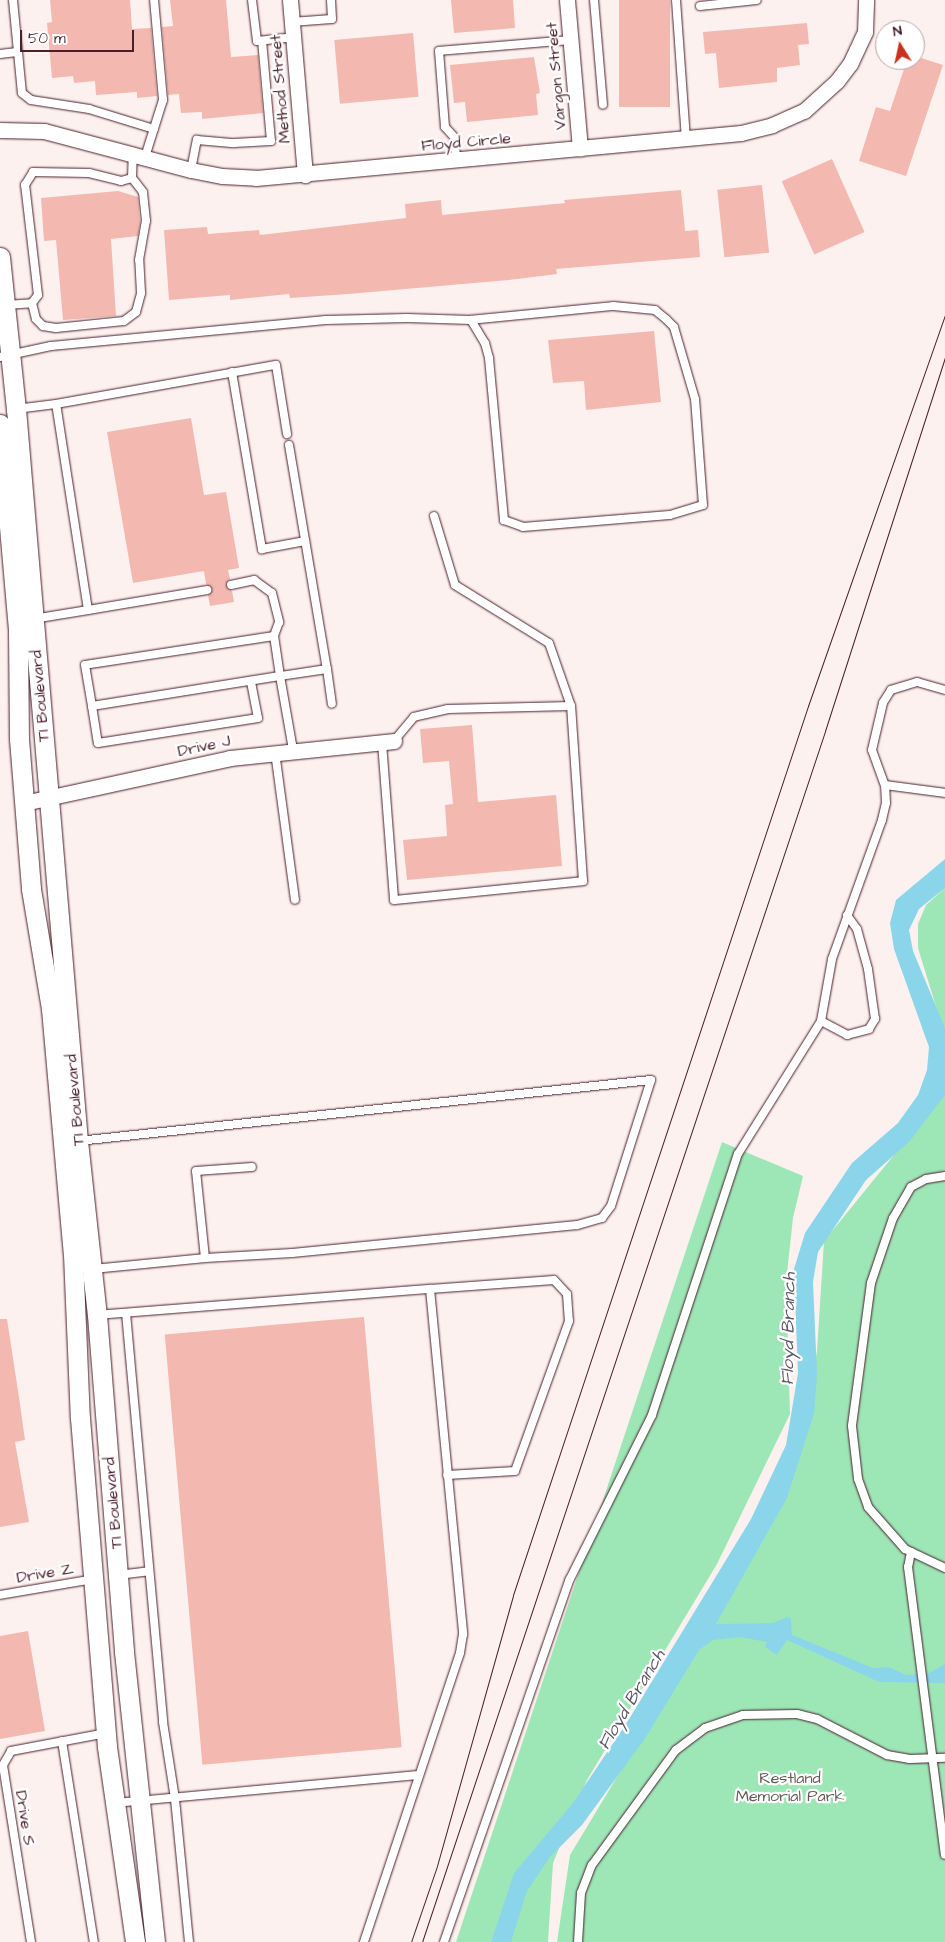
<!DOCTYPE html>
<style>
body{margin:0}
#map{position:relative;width:945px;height:1942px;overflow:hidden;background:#fdf1ef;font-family:"Architects Daughter",sans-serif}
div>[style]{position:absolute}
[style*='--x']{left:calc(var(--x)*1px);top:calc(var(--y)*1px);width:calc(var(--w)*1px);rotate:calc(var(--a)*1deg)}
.green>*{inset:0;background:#9de7b7}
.water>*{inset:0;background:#8bd5eb}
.stream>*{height:4.5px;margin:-2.25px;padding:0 2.25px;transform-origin:2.25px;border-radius:2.25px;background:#8bd5eb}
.building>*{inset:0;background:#f3b8b0;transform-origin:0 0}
.roads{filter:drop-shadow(0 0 1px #4a1f2b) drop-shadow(0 0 1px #4a1f2b)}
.service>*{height:8px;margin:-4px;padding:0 4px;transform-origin:4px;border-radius:4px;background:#fff}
.minor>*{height:15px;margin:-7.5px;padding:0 7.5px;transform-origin:7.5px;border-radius:7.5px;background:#fff}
.tertiary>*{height:19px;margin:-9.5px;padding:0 9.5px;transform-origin:9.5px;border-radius:9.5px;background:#fff}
.tram>*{height:1px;margin:-0.5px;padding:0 0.5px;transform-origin:0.5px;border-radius:0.5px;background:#4a1f2b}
span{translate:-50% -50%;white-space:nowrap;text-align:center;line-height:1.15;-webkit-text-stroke:4.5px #fff;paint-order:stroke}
.street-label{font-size:16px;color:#4a1f2b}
.park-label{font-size:16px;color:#635b55}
.water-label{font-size:18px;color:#5e5665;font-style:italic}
.north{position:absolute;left:875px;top:20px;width:50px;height:50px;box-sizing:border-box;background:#fff;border:1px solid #b7a5aa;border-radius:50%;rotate:350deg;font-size:14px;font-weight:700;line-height:20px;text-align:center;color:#4a1f2b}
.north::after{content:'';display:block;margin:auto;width:18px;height:22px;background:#c8321e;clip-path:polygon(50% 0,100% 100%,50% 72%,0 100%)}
.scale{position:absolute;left:20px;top:30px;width:114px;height:22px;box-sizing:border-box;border:2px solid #4a1f2b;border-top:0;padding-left:6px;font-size:15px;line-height:18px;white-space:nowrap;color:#4a1f2b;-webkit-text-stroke:4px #fff;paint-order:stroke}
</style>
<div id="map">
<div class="green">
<div style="clip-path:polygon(945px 888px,945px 1036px,918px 948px,918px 924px,926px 905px)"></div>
<div style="clip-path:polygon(945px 1086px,945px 1942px,557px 1942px,570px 1855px,776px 1513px,803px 1438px,817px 1351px,824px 1241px,937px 1102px)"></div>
<div style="clip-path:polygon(722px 1142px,803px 1176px,793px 1218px,786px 1282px,790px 1414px,717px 1564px,587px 1780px,553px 1863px,548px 1942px,456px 1942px)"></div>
</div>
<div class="water">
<div style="clip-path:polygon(945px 859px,945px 888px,919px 909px,909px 930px,913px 951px,945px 1028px,945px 1095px,909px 1142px,866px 1180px,818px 1252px,813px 1282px,817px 1374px,814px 1414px,787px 1498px,716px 1624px,773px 1623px,787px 1617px,791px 1618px,792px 1637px,803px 1644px,863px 1669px,889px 1667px,906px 1675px,929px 1673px,945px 1664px,945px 1683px,879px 1682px,787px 1640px,777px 1655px,765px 1647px,767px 1642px,739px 1637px,713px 1640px,699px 1650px,646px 1737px,582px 1825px,550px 1857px,527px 1891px,511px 1942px,491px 1942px,514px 1873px,573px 1803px,626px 1724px,751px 1519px,786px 1445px,798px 1373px,794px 1269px,805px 1233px,852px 1163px,898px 1123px,918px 1095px,927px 1070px,929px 1047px,894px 949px,890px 923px,896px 900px)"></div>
</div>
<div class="stream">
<div style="--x:787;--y:1635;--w:97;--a:22.3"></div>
</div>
<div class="building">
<div style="clip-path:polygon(50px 0,130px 0,132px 29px,151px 28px,157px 96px,137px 98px,137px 92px,96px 95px,95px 81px,74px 83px,73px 76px,52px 78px,47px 23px,52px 22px)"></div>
<div style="clip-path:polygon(170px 0,226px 0,231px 57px,258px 55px,263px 113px,202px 119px,202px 112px,181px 113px,179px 94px,168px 95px,162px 27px,173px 26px)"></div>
<div style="clip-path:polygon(451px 0,513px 0,515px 28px,454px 33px)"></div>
<div style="left:619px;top:0;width:51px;height:107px"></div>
<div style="clip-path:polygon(807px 23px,809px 44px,798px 45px,800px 65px,777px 68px,777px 82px,719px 88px,716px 53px,705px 54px,703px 32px)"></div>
<div style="left:413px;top:33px;width:64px;height:79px;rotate:85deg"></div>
<div style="clip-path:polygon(915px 56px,943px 65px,906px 176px,859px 161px,876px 107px,890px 111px,907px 60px,915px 60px)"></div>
<div style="clip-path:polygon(534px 57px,540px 93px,536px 94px,538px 115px,467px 122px,465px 102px,454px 103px,450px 65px)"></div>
<div style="left:832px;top:159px;width:80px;height:55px;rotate:66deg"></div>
<div style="left:762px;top:185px;width:68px;height:45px;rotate:84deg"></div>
<div style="clip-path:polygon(681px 190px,685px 231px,698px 230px,700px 257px,556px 269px,557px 274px,509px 280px,348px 294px,290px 298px,289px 294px,230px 300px,230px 295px,169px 300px,164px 230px,207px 227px,208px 234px,259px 230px,260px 235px,406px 218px,405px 204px,441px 200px,442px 215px,565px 203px,564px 200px)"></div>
<div style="clip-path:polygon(118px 191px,138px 197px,140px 223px,138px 236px,111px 239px,116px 316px,63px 320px,56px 240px,44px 241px,41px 198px)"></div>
<div style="clip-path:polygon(654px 331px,661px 402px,586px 410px,584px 381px,553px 383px,548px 340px)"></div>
<div style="clip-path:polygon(191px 418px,204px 495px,226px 492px,239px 568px,228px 570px,230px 579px,226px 584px,232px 591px,234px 602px,210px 606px,208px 595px,212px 589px,206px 584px,204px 571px,133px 583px,107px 432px)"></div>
<div style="clip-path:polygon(472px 725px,478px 802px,556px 795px,562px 866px,407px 880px,403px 840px,447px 836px,445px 805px,453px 804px,449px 761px,423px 763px,420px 729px)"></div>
<div style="left:364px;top:1317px;width:432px;height:200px;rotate:85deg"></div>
<div style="clip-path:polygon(0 1319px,7px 1319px,20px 1404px,25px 1440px,15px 1442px,29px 1522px,0 1527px)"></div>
<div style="clip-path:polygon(28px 1631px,45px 1731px,0 1739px,0 1636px)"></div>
</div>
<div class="roads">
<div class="service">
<div style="--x:13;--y:0;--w:93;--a:84.5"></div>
<div style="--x:22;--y:93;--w:11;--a:38"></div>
<div style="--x:31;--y:100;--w:59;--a:8.8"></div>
<div style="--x:89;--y:109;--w:68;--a:17.1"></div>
<div style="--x:252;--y:0;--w:41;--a:83"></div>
<div style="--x:257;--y:41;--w:36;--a:-6"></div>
<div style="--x:594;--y:0;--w:105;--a:85.1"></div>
<div style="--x:676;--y:0;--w:138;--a:85.9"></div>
<div style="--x:700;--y:6;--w:57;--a:-6"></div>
<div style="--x:291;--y:22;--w:41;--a:-4.2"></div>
<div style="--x:332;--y:19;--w:19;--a:-93"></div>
<div style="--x:0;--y:54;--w:17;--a:-7"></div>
<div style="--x:145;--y:157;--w:60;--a:-72.5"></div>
<div style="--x:163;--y:100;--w:100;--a:-95.1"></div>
<div style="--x:456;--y:160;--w:22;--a:-93"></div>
<div style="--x:455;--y:138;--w:15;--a:-132"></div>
<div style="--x:445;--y:127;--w:76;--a:-94.5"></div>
<div style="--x:439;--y:51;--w:131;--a:-4.8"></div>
<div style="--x:191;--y:170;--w:31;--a:-79"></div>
<div style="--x:197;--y:140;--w:37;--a:5"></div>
<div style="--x:234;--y:143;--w:37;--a:-3"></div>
<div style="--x:271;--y:141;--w:100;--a:-95.1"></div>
<div style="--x:32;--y:303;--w:16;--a:76"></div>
<div style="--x:36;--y:319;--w:10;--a:45"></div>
<div style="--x:43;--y:326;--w:13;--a:9"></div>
<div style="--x:56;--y:328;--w:68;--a:-5.9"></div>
<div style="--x:124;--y:321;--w:15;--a:-37"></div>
<div style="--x:136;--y:312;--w:20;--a:-75"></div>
<div style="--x:141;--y:293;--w:33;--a:-93"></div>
<div style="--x:139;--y:260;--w:40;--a:-80"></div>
<div style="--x:146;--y:221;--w:29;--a:-96"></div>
<div style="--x:143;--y:192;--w:18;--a:-128"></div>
<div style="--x:6;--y:305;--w:26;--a:-4"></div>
<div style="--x:32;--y:303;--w:10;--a:-53"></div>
<div style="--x:38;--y:295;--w:111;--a:-96.7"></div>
<div style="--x:25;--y:185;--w:15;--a:-58"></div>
<div style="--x:33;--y:172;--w:56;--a:1"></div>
<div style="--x:89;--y:173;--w:33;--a:14"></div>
<div style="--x:121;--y:181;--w:11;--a:-15"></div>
<div style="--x:132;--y:178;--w:24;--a:-88"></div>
<div style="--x:0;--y:357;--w:52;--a:-12.2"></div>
<div style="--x:51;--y:346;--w:276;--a:-5.4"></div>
<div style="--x:326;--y:320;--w:81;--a:-1.4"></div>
<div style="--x:407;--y:318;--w:64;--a:1.8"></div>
<div style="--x:471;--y:320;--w:27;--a:59"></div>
<div style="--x:485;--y:343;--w:16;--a:75"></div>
<div style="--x:489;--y:358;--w:163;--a:84.7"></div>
<div style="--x:504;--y:520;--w:20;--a:20"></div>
<div style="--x:523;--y:527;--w:147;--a:-4.7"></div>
<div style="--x:670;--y:515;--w:34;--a:-17"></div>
<div style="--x:703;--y:505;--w:106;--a:-94.3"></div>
<div style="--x:695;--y:399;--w:75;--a:-106.3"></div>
<div style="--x:674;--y:327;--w:11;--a:-135"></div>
<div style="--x:666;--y:319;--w:14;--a:-141"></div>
<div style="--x:655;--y:310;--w:42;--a:-174.6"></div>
<div style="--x:613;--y:306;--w:143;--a:174.4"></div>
<div style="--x:232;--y:372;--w:180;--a:80.4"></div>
<div style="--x:262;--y:549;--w:44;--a:-10.5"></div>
<div style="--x:16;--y:409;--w:40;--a:-7.1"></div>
<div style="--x:289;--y:445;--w:227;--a:80.4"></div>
<div style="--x:327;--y:669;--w:48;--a:171.5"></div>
<div style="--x:280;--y:676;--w:40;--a:-98.5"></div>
<div style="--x:274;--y:636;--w:191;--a:171.3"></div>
<div style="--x:85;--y:665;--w:42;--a:80.3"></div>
<div style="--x:92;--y:706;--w:190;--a:-9.1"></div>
<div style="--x:280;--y:676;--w:75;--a:80"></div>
<div style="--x:434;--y:516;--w:72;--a:73.1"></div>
<div style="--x:455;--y:585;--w:110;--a:31.7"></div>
<div style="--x:549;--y:643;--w:67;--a:70.8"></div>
<div style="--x:231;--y:585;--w:24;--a:-12"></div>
<div style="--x:254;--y:580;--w:22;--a:36"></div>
<div style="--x:272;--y:593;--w:30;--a:76"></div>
<div style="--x:279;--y:622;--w:15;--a:110"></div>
<div style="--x:88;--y:610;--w:121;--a:-9.5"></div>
<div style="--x:33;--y:619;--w:56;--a:-9.3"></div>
<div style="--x:88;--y:610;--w:208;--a:-98.8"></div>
<div style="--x:56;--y:404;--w:223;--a:-10.1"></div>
<div style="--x:276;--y:365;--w:70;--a:80.9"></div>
<div style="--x:327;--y:669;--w:35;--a:82"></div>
<div style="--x:945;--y:690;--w:29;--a:-164"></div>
<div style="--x:917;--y:682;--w:27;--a:163"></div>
<div style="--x:891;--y:690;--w:15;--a:122"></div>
<div style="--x:883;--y:703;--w:48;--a:103.2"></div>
<div style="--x:872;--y:750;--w:37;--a:70"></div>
<div style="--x:885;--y:785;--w:61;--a:7.6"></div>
<div style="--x:92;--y:706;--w:37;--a:81"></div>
<div style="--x:98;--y:743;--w:162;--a:-8.9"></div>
<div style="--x:258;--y:718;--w:38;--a:-101"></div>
<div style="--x:382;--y:743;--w:157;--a:85.6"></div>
<div style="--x:394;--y:900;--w:190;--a:-5.7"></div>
<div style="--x:583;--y:881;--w:175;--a:-93.9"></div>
<div style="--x:571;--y:706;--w:123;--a:178.6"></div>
<div style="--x:448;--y:709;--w:35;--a:167"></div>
<div style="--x:414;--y:717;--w:31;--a:130"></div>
<div style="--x:275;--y:752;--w:149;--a:82.3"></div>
<div style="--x:821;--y:1021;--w:30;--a:28"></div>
<div style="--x:847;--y:1035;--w:23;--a:-15"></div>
<div style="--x:869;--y:1029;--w:12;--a:-59"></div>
<div style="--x:875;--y:1019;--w:50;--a:-98"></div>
<div style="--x:868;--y:969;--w:41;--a:-105.4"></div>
<div style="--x:857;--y:929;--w:17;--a:-126"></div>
<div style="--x:78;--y:1141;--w:576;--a:-6.08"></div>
<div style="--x:651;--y:1080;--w:132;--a:107.6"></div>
<div style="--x:611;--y:1206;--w:15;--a:127"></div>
<div style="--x:602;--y:1218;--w:26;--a:164"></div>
<div style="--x:577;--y:1225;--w:286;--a:174.4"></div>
<div style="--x:292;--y:1253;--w:87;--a:176.7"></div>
<div style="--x:945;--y:1176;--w:19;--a:171"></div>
<div style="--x:926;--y:1179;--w:17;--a:152"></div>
<div style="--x:911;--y:1187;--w:36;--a:120"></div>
<div style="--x:893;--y:1218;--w:69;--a:108.7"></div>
<div style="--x:871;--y:1283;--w:144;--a:97.6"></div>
<div style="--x:852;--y:1426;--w:53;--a:83.5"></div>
<div style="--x:858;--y:1479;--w:30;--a:70"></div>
<div style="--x:868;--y:1507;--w:56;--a:48.6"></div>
<div style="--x:905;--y:1549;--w:44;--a:25.4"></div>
<div style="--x:93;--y:1269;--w:113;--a:-5.6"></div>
<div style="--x:205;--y:1258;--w:87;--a:-95.9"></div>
<div style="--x:196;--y:1171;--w:56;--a:-4.1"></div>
<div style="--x:430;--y:1289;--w:124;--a:-4.2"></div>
<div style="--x:554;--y:1280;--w:19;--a:47"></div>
<div style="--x:567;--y:1294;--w:27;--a:86"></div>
<div style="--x:569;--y:1321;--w:159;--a:109.8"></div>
<div style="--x:515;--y:1471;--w:68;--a:176.6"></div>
<div style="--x:126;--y:1313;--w:411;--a:84.8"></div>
<div style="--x:163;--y:1722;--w:78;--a:81.1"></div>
<div style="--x:175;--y:1799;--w:144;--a:84.4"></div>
<div style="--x:97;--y:1315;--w:334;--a:-4.5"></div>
<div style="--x:430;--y:1289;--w:347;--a:84.5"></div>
<div style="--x:463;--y:1634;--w:19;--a:99"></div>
<div style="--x:460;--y:1653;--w:305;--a:108.4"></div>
<div style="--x:911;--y:1552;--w:15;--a:101"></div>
<div style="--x:908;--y:1567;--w:290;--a:82.7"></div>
<div style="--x:118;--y:1575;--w:31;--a:-7"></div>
<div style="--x:0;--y:1595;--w:95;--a:-9.7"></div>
<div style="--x:62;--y:1741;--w:204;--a:81"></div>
<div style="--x:115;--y:1803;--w:303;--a:-5.3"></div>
<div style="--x:31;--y:1942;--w:179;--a:-99"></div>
<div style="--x:3;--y:1765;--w:16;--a:-60"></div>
<div style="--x:11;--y:1751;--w:97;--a:-10.7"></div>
<div style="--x:444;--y:1942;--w:384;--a:-70.9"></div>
<div style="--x:570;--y:1579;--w:183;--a:-63.4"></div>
<div style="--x:652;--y:1415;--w:275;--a:-71.8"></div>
<div style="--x:738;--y:1154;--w:157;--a:-58"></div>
<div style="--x:821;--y:1021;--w:63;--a:-79.9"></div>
<div style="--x:832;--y:959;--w:148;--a:-70.2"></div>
<div style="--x:882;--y:820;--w:17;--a:-77"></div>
<div style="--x:886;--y:803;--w:18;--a:-93"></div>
<div style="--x:578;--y:1942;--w:49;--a:-86.5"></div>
<div style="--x:581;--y:1893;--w:30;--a:-69"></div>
<div style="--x:592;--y:1865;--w:142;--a:-53.9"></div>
<div style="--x:676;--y:1750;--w:36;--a:-37"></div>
<div style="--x:705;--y:1728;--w:40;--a:-18.9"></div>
<div style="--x:743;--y:1715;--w:54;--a:-1.1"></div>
<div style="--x:797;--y:1714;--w:21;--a:14"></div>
<div style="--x:817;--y:1719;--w:79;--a:27.2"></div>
<div style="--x:887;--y:1755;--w:23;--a:10"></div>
<div style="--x:910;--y:1759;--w:35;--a:-2"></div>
</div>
<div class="minor">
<div style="--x:290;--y:0;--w:176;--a:85.1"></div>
<div style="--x:567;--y:0;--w:149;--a:85"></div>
<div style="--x:0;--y:130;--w:44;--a:1.3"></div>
<div style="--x:44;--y:131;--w:152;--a:14.9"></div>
<div style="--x:191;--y:170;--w:32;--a:11"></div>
<div style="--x:222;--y:176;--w:34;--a:3"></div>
<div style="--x:256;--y:178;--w:487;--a:-5.3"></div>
<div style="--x:741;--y:133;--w:32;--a:-14"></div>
<div style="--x:772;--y:125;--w:35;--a:-24"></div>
<div style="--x:804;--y:111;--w:45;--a:-42.3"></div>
<div style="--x:837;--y:81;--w:21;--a:-53"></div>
<div style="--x:850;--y:64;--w:35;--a:-65"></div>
<div style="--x:865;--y:32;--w:32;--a:-88"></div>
<div style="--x:24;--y:803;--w:211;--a:-12.3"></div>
<div style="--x:230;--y:758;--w:165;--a:-5.9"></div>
</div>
<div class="tertiary">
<div style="--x:0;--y:257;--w:153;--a:84"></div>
<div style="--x:16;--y:409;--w:735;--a:85.16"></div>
<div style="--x:78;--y:1141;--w:175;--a:83.8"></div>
<div style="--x:97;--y:1315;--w:338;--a:85.4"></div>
<div style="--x:124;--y:1652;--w:292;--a:83.9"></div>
<div style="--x:0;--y:424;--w:206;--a:85"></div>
<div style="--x:18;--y:629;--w:110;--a:89.5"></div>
<div style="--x:19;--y:739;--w:150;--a:85.4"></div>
<div style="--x:31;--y:889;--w:122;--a:80.5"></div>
<div style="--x:51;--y:1009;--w:246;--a:84.9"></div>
<div style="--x:73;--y:1254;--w:164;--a:87.6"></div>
<div style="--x:80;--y:1418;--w:330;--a:85.3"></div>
<div style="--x:107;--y:1747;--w:197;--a:81.8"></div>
</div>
</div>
<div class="tram">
<div style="--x:411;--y:1942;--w:80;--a:-71.1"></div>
<div style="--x:437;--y:1866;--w:281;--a:-74.3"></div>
<div style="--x:513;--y:1595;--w:937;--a:-71.64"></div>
<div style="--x:808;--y:706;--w:415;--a:-70.7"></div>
<div style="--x:422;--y:1942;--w:1276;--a:-71.59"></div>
<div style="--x:825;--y:731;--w:392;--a:-72.2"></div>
</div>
<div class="street-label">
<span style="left:556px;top:76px;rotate:-95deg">Vargon Street</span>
<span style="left:280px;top:89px;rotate:-95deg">Method Street</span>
<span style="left:466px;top:142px;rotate:-5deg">Floyd Circle</span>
<span style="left:40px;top:696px;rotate:-95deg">TI Boulevard</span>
<span style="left:204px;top:746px;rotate:-12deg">Drive J</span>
<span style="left:75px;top:1100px;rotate:-95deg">TI Boulevard</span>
<span style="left:113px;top:1503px;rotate:-95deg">TI Boulevard</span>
<span style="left:45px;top:1573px;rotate:-10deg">Drive Z</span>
<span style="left:25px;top:1818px;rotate:81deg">Drive S</span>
</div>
<div class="park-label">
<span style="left:790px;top:1787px">Restland<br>Memorial Park</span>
</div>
<div class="water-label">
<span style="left:789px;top:1329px;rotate:-89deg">Floyd Branch</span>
<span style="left:632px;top:1700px;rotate:-59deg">Floyd Branch</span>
</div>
<div class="north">N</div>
<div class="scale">50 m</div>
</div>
